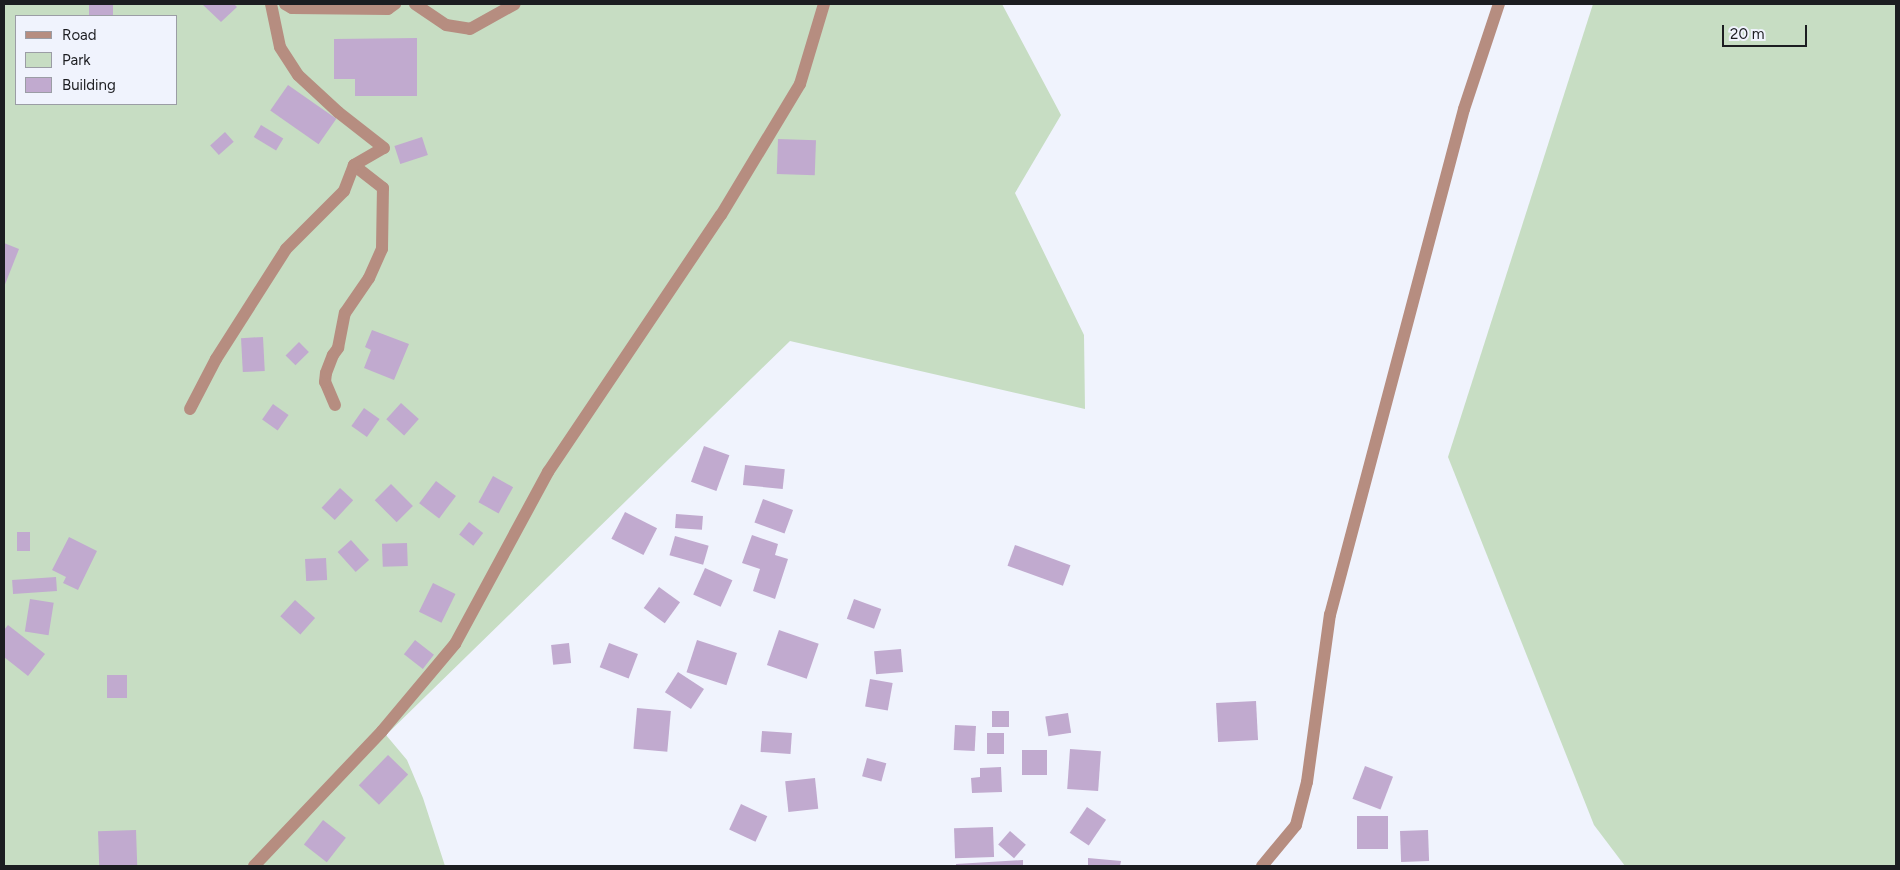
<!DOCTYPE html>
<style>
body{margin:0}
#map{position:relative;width:1900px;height:870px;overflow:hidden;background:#f0f3fd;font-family:Figtree,sans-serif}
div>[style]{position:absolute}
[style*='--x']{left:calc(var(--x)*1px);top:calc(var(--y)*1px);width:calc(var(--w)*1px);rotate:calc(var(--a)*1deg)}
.green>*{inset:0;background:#c7ddc3}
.building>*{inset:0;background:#c1aacf;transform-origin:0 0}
.minor>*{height:12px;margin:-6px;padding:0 6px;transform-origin:6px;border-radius:6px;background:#b68d80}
span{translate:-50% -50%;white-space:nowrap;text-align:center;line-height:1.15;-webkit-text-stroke:5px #f0f3fd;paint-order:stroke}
.frame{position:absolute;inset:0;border:5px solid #1c1d21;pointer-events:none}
.legend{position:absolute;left:15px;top:15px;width:162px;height:90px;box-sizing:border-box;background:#f0f3fd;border:1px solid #9b9da5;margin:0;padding:6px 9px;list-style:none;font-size:15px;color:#1c1d21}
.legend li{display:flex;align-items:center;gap:10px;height:25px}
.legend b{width:25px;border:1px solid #9b9da5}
.scale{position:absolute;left:1722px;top:25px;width:85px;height:22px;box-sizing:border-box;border:2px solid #1c1d21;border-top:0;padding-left:6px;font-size:15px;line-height:18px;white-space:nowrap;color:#1c1d21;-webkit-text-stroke:4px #f0f3fd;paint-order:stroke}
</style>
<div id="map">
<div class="green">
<div style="clip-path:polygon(evenodd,4px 4px,1002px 4px,1061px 115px,1015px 193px,1084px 335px,1085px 409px,790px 341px,386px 735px,407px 760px,423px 798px,445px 866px,4px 866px,4px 4px,16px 16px,176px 16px,176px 104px,16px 104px,16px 16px)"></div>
<div style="clip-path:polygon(1593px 4px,1896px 4px,1896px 866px,1625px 866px,1594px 825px,1448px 457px)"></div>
</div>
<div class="building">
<div style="left:89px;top:4px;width:24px;height:11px"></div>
<div style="clip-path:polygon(202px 4px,234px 4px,237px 7px,221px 22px)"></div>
<div style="clip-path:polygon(417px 38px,417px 96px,355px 96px,355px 79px,334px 79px,334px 39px)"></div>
<div style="left:288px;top:85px;width:59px;height:31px;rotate:35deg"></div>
<div style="left:261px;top:125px;width:26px;height:14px;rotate:31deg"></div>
<div style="left:225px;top:132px;width:13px;height:20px;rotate:48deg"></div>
<div style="left:422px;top:137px;width:19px;height:29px;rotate:72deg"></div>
<div style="left:778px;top:139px;width:38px;height:35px;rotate:2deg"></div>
<div style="clip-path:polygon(4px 243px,19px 249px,4px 287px)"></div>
<div style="clip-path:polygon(372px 330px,409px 344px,394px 380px,364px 368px,371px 350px,365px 347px)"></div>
<div style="left:263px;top:337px;width:34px;height:22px;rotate:87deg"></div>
<div style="left:299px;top:342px;width:14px;height:19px;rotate:45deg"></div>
<div style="left:401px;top:403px;width:24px;height:22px;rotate:42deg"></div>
<div style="left:273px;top:404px;width:19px;height:19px;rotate:35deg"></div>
<div style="left:364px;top:408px;width:19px;height:22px;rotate:35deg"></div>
<div style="left:704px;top:446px;width:27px;height:38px;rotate:20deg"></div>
<div style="left:745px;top:465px;width:40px;height:20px;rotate:6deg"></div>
<div style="left:493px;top:476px;width:23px;height:30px;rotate:29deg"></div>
<div style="left:436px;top:481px;width:25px;height:28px;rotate:37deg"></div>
<div style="left:391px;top:484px;width:31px;height:23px;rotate:45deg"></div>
<div style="left:340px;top:488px;width:18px;height:27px;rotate:43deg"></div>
<div style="left:763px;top:499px;width:32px;height:25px;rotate:20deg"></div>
<div style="left:625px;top:512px;width:36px;height:30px;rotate:27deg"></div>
<div style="left:676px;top:514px;width:27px;height:14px;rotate:4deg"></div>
<div style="left:469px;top:522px;width:18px;height:16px;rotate:38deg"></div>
<div style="left:17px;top:532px;width:13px;height:19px"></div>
<div style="clip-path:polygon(752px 535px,778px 544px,775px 555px,788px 559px,775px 599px,753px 591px,760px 569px,742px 563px)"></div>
<div style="left:675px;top:536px;width:35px;height:20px;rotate:16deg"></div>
<div style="clip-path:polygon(69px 537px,97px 551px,78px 590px,63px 583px,66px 577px,52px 570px)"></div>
<div style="left:351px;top:540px;width:27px;height:18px;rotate:48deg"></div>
<div style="left:407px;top:543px;width:23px;height:25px;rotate:88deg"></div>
<div style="left:1015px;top:545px;width:59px;height:22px;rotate:20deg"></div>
<div style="left:326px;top:558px;width:22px;height:21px;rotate:87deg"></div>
<div style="left:705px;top:568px;width:30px;height:29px;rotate:24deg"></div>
<div style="left:56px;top:577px;width:14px;height:44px;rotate:86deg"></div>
<div style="left:433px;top:583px;width:25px;height:32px;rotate:26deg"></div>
<div style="left:659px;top:587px;width:26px;height:26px;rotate:36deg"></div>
<div style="left:30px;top:599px;width:24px;height:33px;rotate:9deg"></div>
<div style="left:854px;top:599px;width:29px;height:21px;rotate:20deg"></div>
<div style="left:295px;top:600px;width:27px;height:22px;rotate:42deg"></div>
<div style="clip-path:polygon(8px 625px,45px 654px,28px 676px,4px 657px,4px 630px)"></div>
<div style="left:779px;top:630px;width:42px;height:37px;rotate:19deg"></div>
<div style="left:415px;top:640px;width:24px;height:18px;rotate:38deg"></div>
<div style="left:697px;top:640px;width:42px;height:34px;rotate:18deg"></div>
<div style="left:569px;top:643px;width:20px;height:18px;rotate:84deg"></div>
<div style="left:609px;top:643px;width:31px;height:26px;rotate:21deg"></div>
<div style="left:901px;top:649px;width:23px;height:27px;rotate:85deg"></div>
<div style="left:678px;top:672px;width:31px;height:24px;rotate:33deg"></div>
<div style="left:107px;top:675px;width:20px;height:23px"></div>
<div style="left:870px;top:679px;width:23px;height:28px;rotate:10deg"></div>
<div style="left:1256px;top:701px;width:39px;height:40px;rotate:87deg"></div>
<div style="left:637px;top:708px;width:34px;height:41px;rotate:5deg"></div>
<div style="left:992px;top:711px;width:17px;height:16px"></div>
<div style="left:1068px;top:713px;width:20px;height:23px;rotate:81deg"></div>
<div style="left:955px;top:725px;width:21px;height:25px;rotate:3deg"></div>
<div style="left:762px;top:731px;width:30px;height:21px;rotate:4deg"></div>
<div style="left:1004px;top:733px;width:21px;height:17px;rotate:90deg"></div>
<div style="left:1070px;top:749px;width:31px;height:40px;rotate:4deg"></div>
<div style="left:1022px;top:750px;width:25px;height:25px"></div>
<div style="left:388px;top:755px;width:28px;height:42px;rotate:44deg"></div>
<div style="left:867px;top:758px;width:20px;height:19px;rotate:15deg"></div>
<div style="left:1365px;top:766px;width:30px;height:35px;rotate:21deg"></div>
<div style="clip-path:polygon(1001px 767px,1002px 792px,972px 793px,971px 778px,980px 777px,980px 768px)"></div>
<div style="left:815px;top:778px;width:31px;height:30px;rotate:84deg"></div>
<div style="left:741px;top:804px;width:29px;height:28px;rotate:25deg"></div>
<div style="left:1087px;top:807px;width:23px;height:31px;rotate:34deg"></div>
<div style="left:1357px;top:816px;width:31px;height:33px"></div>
<div style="left:323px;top:820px;width:29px;height:31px;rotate:38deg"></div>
<div style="left:993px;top:827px;width:30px;height:39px;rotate:88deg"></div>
<div style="left:136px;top:830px;width:36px;height:38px;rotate:88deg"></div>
<div style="left:1428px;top:830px;width:31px;height:28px;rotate:88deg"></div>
<div style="left:1010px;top:831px;width:21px;height:18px;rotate:41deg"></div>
<div style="clip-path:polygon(1088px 858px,1121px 861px,1120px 866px,1088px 866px)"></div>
<div style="clip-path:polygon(1023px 860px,1023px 866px,956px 866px,956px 864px)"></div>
</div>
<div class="minor">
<div style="--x:285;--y:4;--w:8;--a:30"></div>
<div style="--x:292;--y:8;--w:96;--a:0.6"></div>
<div style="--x:388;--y:9;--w:9;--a:-36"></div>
<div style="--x:415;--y:4;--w:37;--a:34"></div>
<div style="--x:446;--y:25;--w:24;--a:9"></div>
<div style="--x:470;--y:29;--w:51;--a:-29.1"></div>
<div style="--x:335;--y:405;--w:25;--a:-113"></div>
<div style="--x:325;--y:382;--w:9;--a:-84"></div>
<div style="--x:326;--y:373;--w:19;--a:-69"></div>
<div style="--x:333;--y:355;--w:9;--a:-54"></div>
<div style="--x:338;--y:348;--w:36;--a:-79"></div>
<div style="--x:345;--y:313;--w:42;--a:-55.6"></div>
<div style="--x:369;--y:278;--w:32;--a:-66"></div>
<div style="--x:382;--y:249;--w:61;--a:-89.1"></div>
<div style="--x:383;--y:188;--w:37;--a:-142"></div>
<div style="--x:190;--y:409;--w:56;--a:-62.5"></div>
<div style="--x:216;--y:359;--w:130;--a:-57.5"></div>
<div style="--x:286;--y:249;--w:82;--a:-45"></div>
<div style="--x:344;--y:191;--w:28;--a:-69"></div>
<div style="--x:354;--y:165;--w:34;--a:-30"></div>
<div style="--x:384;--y:148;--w:58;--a:-142"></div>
<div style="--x:338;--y:112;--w:54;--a:-137.2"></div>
<div style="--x:298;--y:75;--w:33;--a:-123"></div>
<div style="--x:280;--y:47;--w:44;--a:-101.8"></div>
<div style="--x:254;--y:866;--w:186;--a:-46.5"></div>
<div style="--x:382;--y:731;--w:114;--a:-50"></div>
<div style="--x:455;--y:644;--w:196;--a:-61.6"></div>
<div style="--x:548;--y:472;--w:310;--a:-56.1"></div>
<div style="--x:721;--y:215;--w:153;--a:-58.9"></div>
<div style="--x:800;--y:84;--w:84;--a:-73.3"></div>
<div style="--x:1262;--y:866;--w:53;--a:-50.3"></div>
<div style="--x:1296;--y:825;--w:44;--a:-75.7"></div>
<div style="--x:1307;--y:782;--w:169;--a:-82.2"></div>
<div style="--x:1330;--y:615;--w:523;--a:-75.17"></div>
<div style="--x:1464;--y:109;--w:111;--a:-71.6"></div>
</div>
<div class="frame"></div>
<ul class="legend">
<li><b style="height:6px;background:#b68d80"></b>Road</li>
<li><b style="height:14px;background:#c7ddc3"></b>Park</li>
<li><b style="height:14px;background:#c1aacf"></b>Building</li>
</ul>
<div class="scale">20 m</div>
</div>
